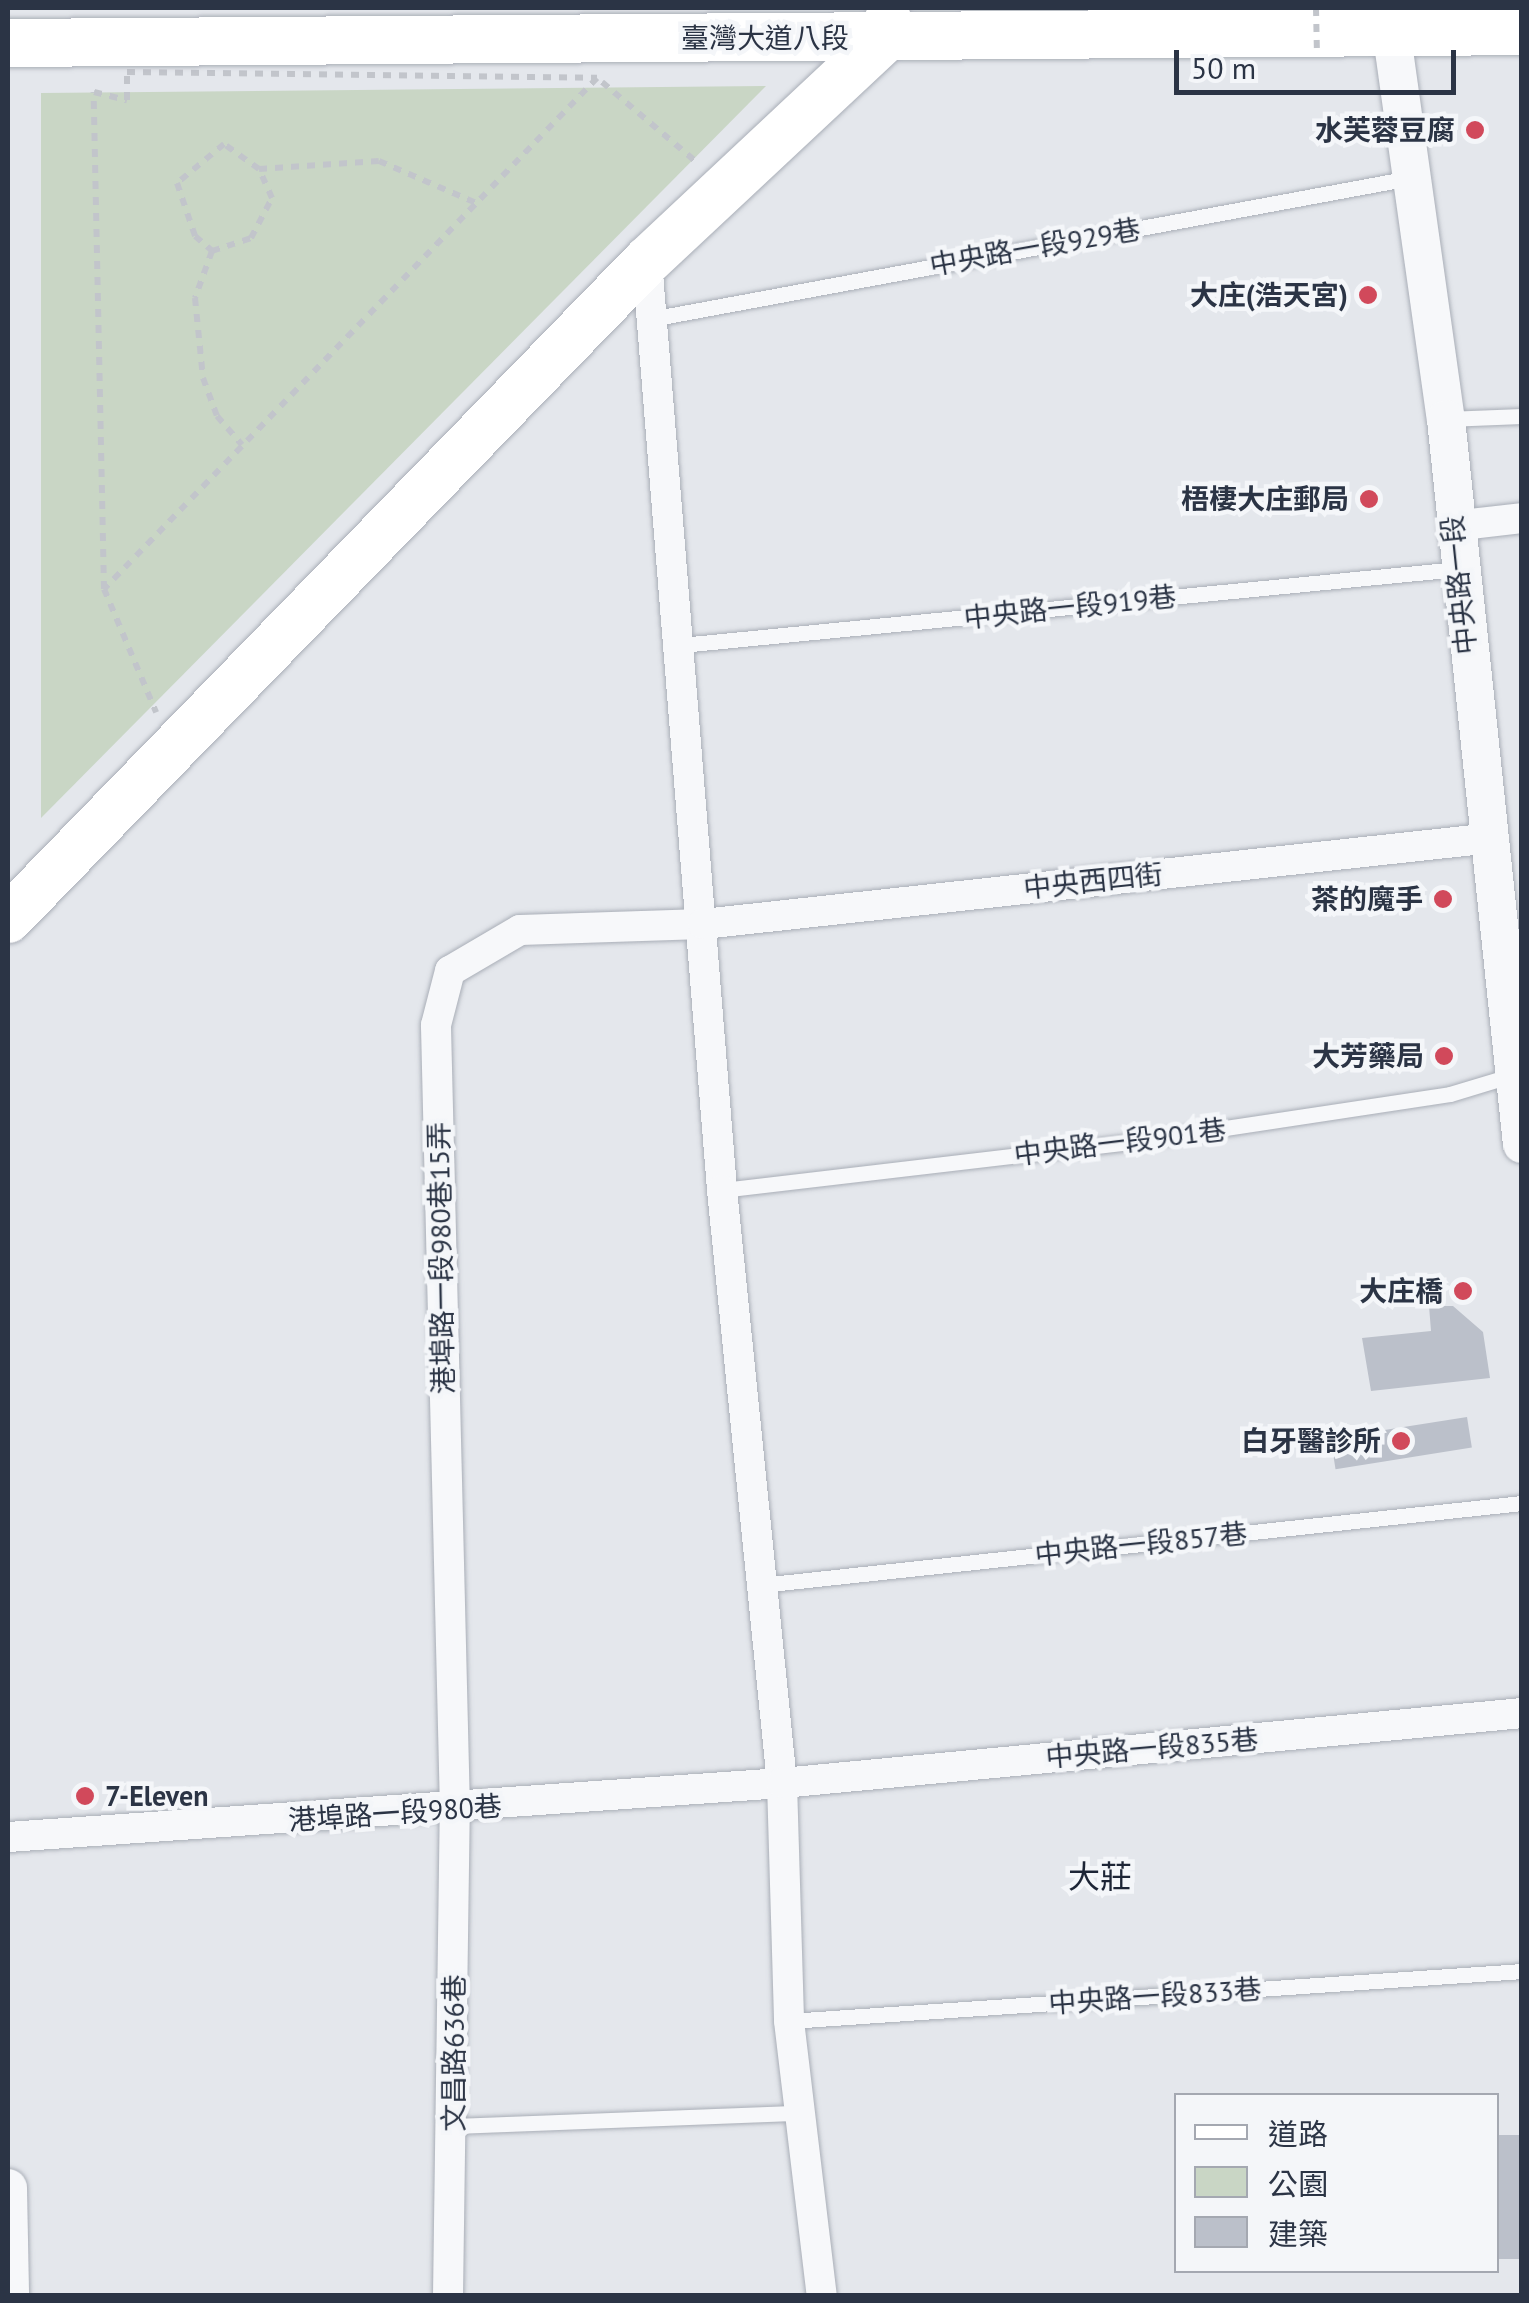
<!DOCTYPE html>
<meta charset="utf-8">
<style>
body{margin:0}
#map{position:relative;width:1529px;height:2303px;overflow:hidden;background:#e4e7ec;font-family:"PT Sans","Noto Sans TC",sans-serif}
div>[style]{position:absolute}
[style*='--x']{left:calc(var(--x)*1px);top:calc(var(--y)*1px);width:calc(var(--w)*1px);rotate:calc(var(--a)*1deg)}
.green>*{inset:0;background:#c9d6c5}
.building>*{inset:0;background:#bbc0ca;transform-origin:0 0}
.path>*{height:6px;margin-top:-3px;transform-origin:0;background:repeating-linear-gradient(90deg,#c2c5cb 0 8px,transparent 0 16px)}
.roads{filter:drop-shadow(0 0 2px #a9aeb7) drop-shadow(0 0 2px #a9aeb7)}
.service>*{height:15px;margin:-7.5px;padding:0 7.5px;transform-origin:7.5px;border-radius:7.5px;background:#f7f8fa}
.minor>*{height:30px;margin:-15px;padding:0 15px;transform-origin:15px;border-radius:15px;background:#f7f8fa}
.tertiary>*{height:38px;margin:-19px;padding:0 19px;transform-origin:19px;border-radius:19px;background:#f7f8fa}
.primary>*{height:48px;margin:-24px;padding:0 24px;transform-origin:24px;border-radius:24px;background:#fff}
.path-bridge>*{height:6px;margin-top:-3px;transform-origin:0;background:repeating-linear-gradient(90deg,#c2c5cb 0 8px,transparent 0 16px)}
.dots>*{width:28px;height:28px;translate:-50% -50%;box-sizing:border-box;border:5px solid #f4f6f9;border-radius:50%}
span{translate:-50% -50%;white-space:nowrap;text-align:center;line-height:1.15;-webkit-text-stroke:9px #f4f6f9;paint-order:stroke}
.street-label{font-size:28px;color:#2b3445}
.poi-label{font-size:28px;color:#2b3445;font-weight:700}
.right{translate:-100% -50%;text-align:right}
.left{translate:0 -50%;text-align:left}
.quarter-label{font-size:32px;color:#1d2536}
.frame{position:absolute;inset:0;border:10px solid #2b3445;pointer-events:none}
.legend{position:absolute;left:1174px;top:2093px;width:325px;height:180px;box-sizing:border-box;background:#f4f6f9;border:2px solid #a4a8b1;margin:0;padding:12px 18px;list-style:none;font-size:30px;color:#2b3445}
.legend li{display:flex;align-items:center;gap:20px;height:50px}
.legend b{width:50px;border:2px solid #a4a8b1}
.scale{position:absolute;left:1174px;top:50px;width:282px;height:45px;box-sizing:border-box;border:5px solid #2b3445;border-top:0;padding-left:12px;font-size:30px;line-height:35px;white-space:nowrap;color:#2b3445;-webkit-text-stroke:8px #f4f6f9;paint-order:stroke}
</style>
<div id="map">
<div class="green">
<div style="clip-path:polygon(766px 86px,41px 818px,41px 93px)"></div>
</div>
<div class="building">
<div style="clip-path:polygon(1429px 1306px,1453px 1306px,1483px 1332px,1490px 1378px,1371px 1391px,1362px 1338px,1431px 1331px)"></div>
<div style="left:1467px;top:1417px;width:31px;height:138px;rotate:81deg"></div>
<div style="left:1522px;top:2135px;width:124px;height:26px;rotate:90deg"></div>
</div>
<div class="path">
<div style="--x:127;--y:72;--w:470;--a:0.7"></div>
<div style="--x:597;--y:78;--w:710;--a:133.97"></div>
<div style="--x:104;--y:589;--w:497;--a:-91.2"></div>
<div style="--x:94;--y:92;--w:34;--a:14"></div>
<div style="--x:127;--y:100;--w:28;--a:-90"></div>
<div style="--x:602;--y:82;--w:122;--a:40.3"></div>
<div style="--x:259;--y:169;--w:120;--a:-3.8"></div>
<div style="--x:379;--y:161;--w:106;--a:23.4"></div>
<div style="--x:212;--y:251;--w:41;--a:-18.4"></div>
<div style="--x:251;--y:238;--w:45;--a:-62.3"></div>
<div style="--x:272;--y:198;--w:32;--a:-114"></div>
<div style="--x:259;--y:169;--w:43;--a:-144.5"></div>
<div style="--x:224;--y:144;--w:61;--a:140.3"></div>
<div style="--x:177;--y:183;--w:56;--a:71.2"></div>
<div style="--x:195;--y:236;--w:23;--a:41"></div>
<div style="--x:212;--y:251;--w:50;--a:109.9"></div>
<div style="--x:195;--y:298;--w:80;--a:84.3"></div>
<div style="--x:203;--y:378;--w:40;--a:69.8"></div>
<div style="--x:217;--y:416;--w:38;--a:49"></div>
<div style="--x:104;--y:589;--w:134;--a:67.1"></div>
</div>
<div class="roads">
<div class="service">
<div style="--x:656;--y:318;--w:767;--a:-10.52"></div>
<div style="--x:1446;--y:419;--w:76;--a:-2.3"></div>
<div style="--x:681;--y:645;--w:781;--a:-5.59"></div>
<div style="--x:722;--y:1190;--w:427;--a:-6.7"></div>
<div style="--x:1146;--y:1140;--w:307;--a:-8.6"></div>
<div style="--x:1450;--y:1094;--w:66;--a:-16.8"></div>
<div style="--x:761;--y:1585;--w:765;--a:-6.15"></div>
<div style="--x:789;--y:2021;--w:735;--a:-3.9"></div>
<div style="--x:455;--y:2126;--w:344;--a:-2.2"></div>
</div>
<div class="minor">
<div style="--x:647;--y:261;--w:932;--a:85.38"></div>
<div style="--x:722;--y:1190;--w:596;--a:84.22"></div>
<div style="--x:782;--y:1783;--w:238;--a:88.3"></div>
<div style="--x:789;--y:2021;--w:277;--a:83.2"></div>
<div style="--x:1453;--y:526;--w:69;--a:-6.6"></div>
<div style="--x:8;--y:1837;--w:776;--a:-3.99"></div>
<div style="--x:782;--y:1783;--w:743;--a:-5.4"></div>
<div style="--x:448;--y:2296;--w:486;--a:-89.2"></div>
<div style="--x:455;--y:1810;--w:785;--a:-91.39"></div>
<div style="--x:436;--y:1025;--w:56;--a:-75.5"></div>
<div style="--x:450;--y:971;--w:81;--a:-30.4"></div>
<div style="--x:520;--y:930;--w:183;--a:-1.9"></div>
<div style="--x:703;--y:924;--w:785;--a:-6.22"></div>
</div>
<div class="tertiary">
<div style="--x:1388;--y:8;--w:415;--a:82"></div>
<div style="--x:1446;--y:419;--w:729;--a:84.02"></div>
<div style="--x:8;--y:2188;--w:108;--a:88.9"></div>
</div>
<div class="primary">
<div style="--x:8;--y:43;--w:1514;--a:-0.45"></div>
<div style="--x:8;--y:919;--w:917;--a:-45.84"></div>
<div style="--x:647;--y:261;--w:328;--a:-43.1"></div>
<div style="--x:886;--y:37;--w:16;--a:-83"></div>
</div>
</div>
<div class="path-bridge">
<div style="--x:1316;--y:8;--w:47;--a:88.8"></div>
</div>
<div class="dots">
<div style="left:1475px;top:130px;background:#d1495b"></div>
<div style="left:1368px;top:295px;background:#d1495b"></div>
<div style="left:1369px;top:499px;background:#d1495b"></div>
<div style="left:1443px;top:899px;background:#d1495b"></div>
<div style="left:1444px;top:1056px;background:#d1495b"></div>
<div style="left:1463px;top:1291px;background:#d1495b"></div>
<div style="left:1401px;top:1441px;background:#d1495b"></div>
<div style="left:85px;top:1796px;background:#d1495b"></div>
</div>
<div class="street-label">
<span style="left:765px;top:38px">臺灣大道八段</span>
<span style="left:1035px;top:247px;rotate:-10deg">中央路一段929巷</span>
<span style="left:1459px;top:585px;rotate:-96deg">中央路一段</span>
<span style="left:1070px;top:607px;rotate:-6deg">中央路一段919巷</span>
<span style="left:1093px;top:881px;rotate:-6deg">中央西四街</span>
<span style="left:1120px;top:1142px;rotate:-7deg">中央路一段901巷</span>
<span style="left:441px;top:1258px;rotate:-91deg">港埠路一段980巷15弄</span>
<span style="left:1141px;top:1544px;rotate:-6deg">中央路一段857巷</span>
<span style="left:1152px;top:1748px;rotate:-5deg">中央路一段835巷</span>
<span style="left:395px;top:1813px;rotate:-4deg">港埠路一段980巷</span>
<span style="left:1155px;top:1996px;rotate:-4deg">中央路一段833巷</span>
<span style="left:454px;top:2053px;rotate:-90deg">文昌路636巷</span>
</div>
<div class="poi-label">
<span class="right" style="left:1455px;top:130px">水芙蓉豆腐</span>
<span class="right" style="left:1348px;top:295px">大庄(浩天宮)</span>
<span class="right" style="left:1349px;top:499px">梧棲大庄郵局</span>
<span class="right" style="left:1423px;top:899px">茶的魔手</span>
<span class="right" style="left:1424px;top:1056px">大芳藥局</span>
<span class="right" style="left:1443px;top:1291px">大庄橋</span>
<span class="right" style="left:1381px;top:1441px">白牙醫診所</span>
<span class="left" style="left:105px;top:1796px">7-Eleven</span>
</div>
<div class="quarter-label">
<span style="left:1100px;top:1876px">大莊</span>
</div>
<div class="frame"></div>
<ul class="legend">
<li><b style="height:12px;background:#fff"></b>道路</li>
<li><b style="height:28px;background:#c9d6c5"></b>公園</li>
<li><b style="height:28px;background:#bbc0ca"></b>建築</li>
</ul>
<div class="scale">50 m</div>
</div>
